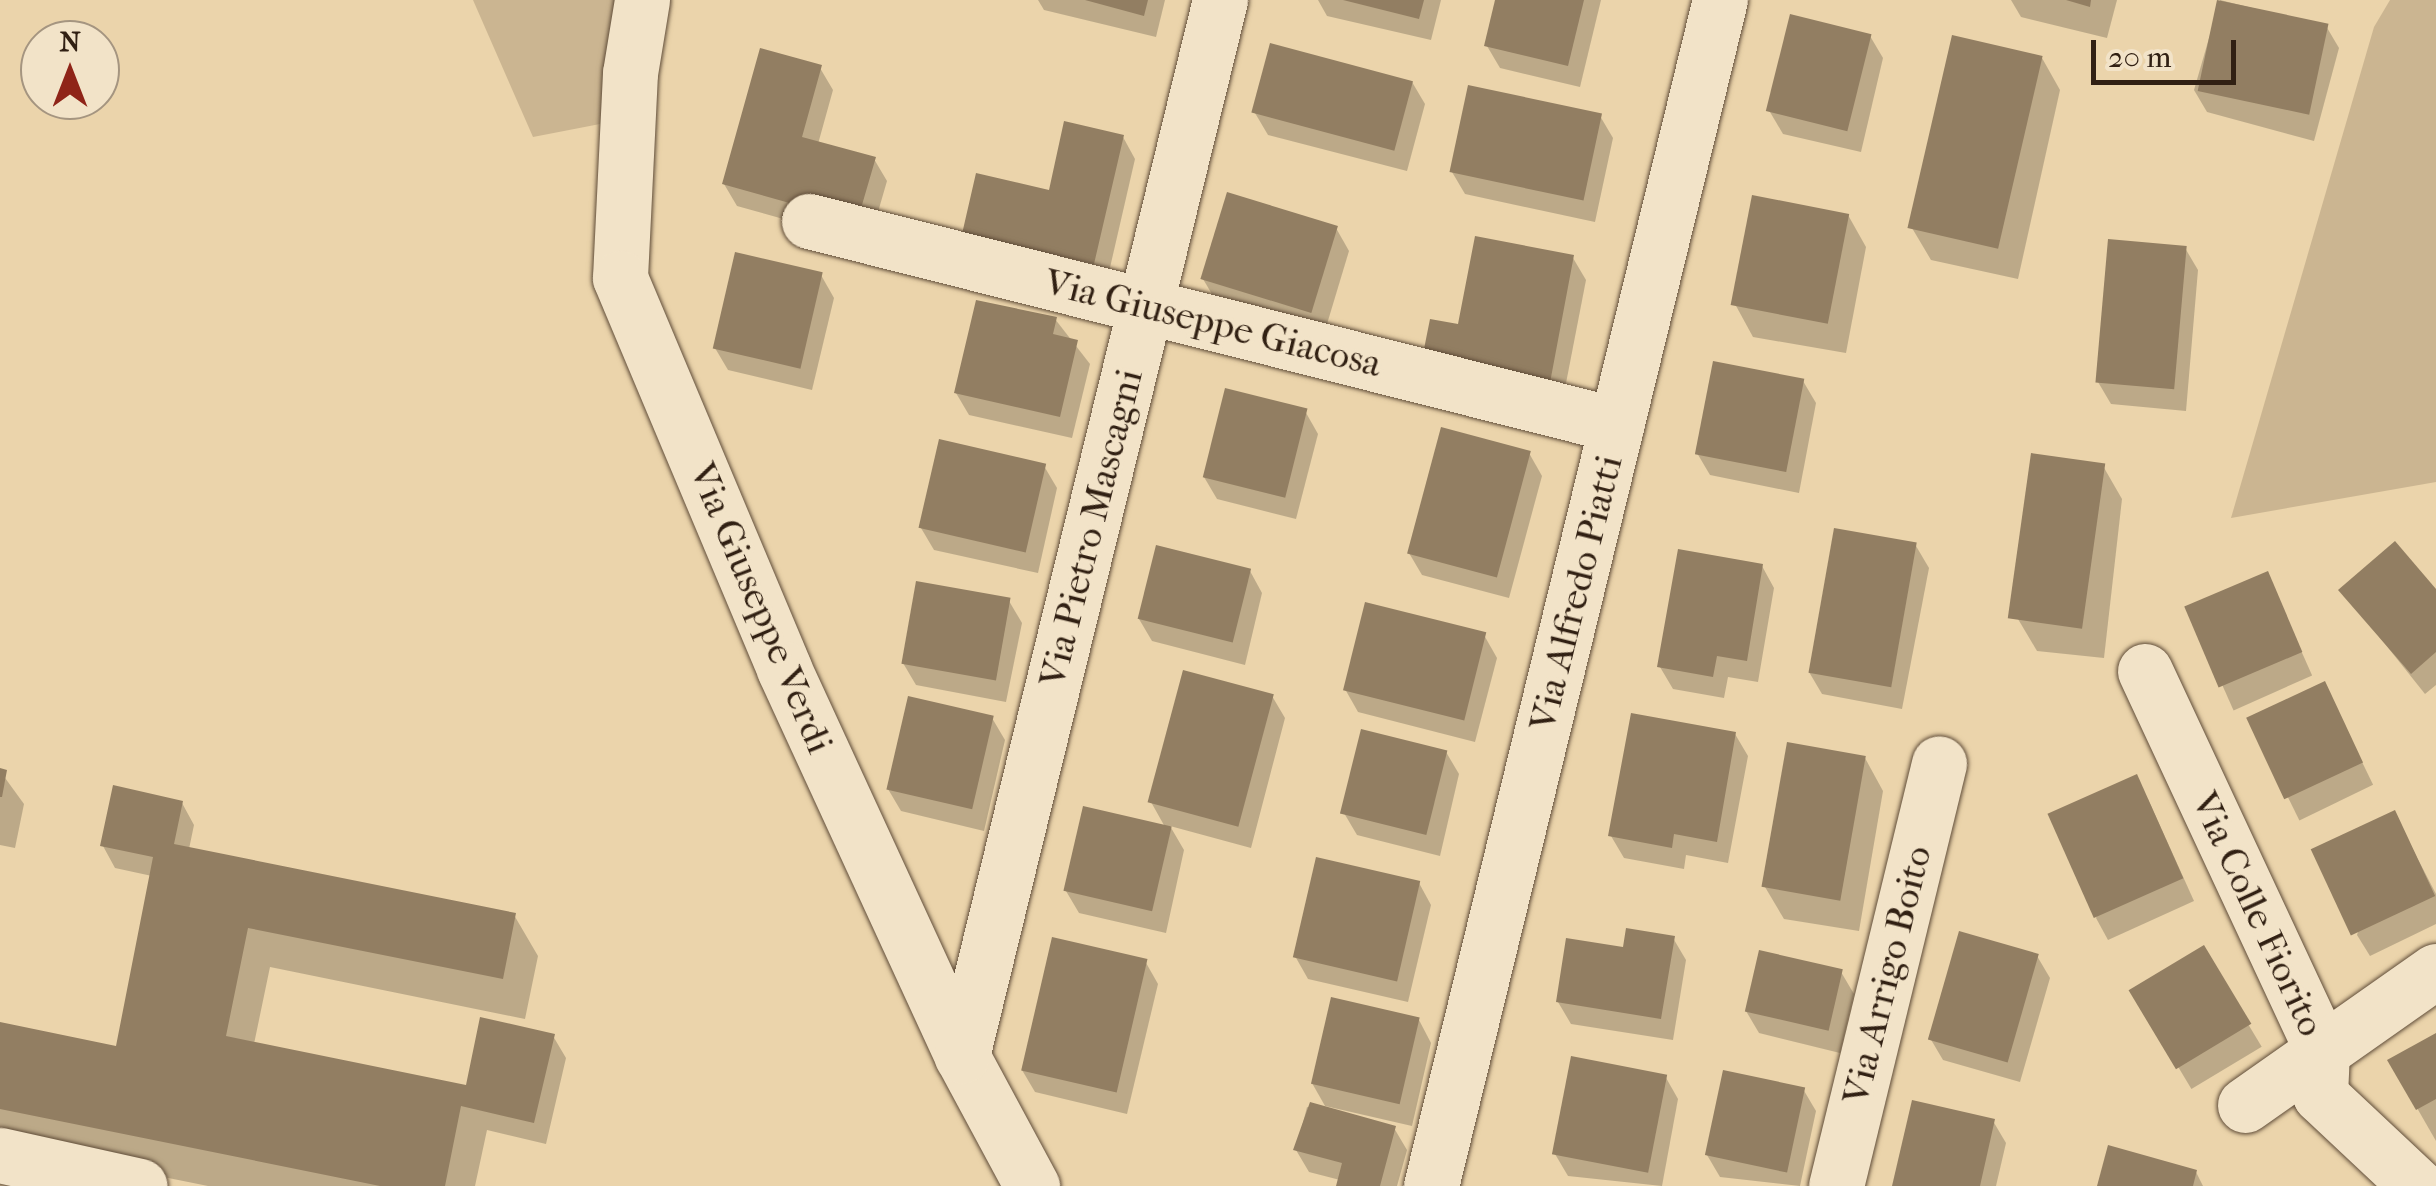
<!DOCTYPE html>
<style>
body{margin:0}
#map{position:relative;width:2436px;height:1186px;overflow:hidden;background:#ebd4ab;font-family:"IM FELL French Canon",serif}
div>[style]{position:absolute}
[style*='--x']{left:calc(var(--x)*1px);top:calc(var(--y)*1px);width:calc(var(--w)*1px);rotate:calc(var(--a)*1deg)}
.green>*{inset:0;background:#cbb591}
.shadow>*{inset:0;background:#0003;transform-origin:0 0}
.building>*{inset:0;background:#927e62;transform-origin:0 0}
.roads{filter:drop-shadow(0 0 2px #604d39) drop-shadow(0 0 2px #604d39)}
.street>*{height:55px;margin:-27.5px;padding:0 27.5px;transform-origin:27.5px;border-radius:27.5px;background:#f2e3c8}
.secondary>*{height:55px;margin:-27.5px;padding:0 27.5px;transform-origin:27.5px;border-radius:27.5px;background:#f2e3c8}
span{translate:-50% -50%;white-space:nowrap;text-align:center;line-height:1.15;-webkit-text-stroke:8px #f2e3c8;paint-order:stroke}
.street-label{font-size:38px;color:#312013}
.north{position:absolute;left:20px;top:20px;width:100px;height:100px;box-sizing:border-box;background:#f2e3c8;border:2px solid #a59580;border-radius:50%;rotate:0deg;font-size:28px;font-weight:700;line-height:40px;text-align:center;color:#312013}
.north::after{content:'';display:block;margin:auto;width:35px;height:45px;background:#8f2418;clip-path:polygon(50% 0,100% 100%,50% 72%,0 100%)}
.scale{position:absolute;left:2091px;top:40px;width:145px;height:45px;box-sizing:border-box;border:5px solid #312013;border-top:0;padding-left:12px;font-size:30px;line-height:35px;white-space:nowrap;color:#312013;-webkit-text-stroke:8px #f2e3c8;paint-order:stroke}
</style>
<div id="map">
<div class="green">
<div style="clip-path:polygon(473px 0,615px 0,600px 124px,533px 137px)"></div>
<div style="clip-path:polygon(2390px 0,2436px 0,2436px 482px,2231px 518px,2374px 27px)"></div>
</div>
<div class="shadow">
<div style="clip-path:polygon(1038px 0,1165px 0,1156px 37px,1044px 10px)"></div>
<div style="clip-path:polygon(1318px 0,1441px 0,1431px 40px,1327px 16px)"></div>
<div style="clip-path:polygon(1498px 0,1601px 0,1580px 87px,1500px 68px,1487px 46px)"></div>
<div style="clip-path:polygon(2011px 0,2117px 0,2107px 38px,2021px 17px)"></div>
<div style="clip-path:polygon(2220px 0,2326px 26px,2339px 48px,2314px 141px,2207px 112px,2194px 90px)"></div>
<div style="clip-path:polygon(1870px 36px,1883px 58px,1861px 152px,1783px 134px,1770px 112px)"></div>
<div style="clip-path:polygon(2042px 58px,2060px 90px,2018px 279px,1931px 260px,1912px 228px)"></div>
<div style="clip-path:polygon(820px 68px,833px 90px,818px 144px,874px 159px,887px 181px,869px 243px,737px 206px,724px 184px)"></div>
<div style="clip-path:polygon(1412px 82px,1425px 104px,1407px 171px,1268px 135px,1255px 113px)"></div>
<div style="clip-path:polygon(1600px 116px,1613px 138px,1595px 222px,1465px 194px,1452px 172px)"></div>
<div style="clip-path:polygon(1123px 137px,1135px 159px,1106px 285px,977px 256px)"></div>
<div style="clip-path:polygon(1848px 215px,1866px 247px,1846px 353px,1753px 337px,1735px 304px)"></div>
<div style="clip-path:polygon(1336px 228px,1349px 251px,1324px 334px,1216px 301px,1203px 279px)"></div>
<div style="clip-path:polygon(2185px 248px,2198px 270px,2186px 411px,2111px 404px,2098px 382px)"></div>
<div style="clip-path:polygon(1573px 258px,1586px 280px,1561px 409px,1460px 327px)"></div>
<div style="clip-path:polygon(821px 275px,834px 298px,812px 390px,728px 370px,715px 348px)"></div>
<div style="clip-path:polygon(1055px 319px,1090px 364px,1072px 438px,969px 415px,956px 393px)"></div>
<div style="clip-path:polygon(1803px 381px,1816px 403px,1799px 493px,1710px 475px,1697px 453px)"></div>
<div style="clip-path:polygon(1305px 411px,1318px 434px,1296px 519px,1217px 499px,1204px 477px)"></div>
<div style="clip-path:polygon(1529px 453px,1542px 476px,1509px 598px,1422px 575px,1409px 553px)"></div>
<div style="clip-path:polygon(1044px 466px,1057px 488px,1038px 573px,934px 550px,921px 528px)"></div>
<div style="clip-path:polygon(2103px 466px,2122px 499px,2104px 658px,2037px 651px,2018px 619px)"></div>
<div style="clip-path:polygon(1916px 546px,1929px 568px,1902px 709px,1822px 694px,1809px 672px)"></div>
<div style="clip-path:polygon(1762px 566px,1774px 588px,1758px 682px,1728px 677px,1724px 698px,1673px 689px,1660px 667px)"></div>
<div style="clip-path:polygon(1250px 571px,1262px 593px,1245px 665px,1152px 641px,1139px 619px)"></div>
<div style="left:2267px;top:574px;width:111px;height:86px;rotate:66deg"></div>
<div style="clip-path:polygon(2342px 590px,2436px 593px,2436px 685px,2425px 694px)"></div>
<div style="clip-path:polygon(1009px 601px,1022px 623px,1006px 702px,916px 685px,903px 663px)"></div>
<div style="clip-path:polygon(1484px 635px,1497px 658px,1475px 742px,1358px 712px,1345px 689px)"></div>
<div style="left:2324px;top:684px;width:112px;height:82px;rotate:64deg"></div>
<div style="clip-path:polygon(1272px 696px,1285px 718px,1251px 848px,1170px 826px,1184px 850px,1166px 933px,1079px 913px,1066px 891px,1165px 827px,1151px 802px)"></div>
<div style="clip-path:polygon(992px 718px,1005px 740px,984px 831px,901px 811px,888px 789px)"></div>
<div style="clip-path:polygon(1735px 734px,1748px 756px,1728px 863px,1686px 855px,1684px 869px,1624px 858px,1611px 836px)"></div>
<div style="clip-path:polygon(1446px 752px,1459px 774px,1440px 856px,1357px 835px,1344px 813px)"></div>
<div style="clip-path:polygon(1865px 758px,1883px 791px,1859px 931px,1784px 919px,1765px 887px)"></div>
<div style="clip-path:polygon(0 771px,24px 804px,15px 848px,0 845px)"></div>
<div style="clip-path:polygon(2148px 799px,2194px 901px,2108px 940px,2096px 918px)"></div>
<div style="clip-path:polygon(182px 803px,194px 825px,189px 849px,514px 915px,538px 956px,525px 1019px,270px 967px,254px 1044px,467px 1088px,553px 1036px,566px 1058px,546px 1144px,487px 1130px,475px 1186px,208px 1186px,0 1144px,0 1025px,118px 1049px,152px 876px,115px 868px,103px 846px)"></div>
<div style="clip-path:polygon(2394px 813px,2436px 894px,2436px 924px,2370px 956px,2357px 935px)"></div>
<div style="clip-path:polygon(1419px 883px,1431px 905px,1408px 1002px,1308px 979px,1295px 956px)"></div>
<div style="clip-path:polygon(1673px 938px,1686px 960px,1673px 1040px,1571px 1024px,1558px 1002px)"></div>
<div style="left:2203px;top:949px;width:114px;height:82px;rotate:59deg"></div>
<div style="clip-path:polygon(2037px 956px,2050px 978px,2020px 1082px,1943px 1060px,1930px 1038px)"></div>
<div style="clip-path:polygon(1145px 961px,1158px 984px,1127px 1114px,1035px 1092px,1022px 1070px)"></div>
<div style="clip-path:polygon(1841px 972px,1854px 994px,1840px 1053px,1759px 1033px,1746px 1011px)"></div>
<div style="clip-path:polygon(1419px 1020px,1431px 1043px,1412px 1126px,1325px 1106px,1312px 1083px)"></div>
<div style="clip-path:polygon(2436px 1036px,2436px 1141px,2390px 1061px)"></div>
<div style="clip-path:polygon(1665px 1076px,1678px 1099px,1662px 1186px,1568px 1176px,1555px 1154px)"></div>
<div style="clip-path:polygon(1803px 1089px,1816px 1111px,1800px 1186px,1720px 1177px,1707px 1155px)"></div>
<div style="clip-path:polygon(1307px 1107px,1394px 1128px,1407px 1150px,1397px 1186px,1339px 1186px,1340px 1180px,1309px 1172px,1296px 1150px)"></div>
<div style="clip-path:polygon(1993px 1121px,2006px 1143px,1996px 1186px,1895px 1186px)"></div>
<div style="clip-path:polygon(2196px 1172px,2203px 1186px,2099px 1186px)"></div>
</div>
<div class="building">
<div style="clip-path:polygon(1085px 0,1148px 0,1144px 16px)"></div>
<div style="clip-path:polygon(1343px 0,1424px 0,1419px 19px)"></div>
<div style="clip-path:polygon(1495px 0,1584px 0,1568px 66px,1484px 46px)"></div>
<div style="clip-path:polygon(2066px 0,2091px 0,2090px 7px)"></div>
<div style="left:2217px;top:0;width:114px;height:93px;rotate:12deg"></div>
<div style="left:1790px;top:14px;width:84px;height:100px;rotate:14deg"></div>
<div style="left:1952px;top:35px;width:93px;height:198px;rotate:13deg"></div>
<div style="left:1270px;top:43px;width:148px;height:72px;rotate:15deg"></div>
<div style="clip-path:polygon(760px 48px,822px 65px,802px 137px,876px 157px,857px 222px,722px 184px)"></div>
<div style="left:1468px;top:85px;width:137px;height:89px;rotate:12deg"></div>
<div style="clip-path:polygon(1064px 121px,1124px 135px,1094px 264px,962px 234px,976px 173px,1049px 190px)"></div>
<div style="left:1227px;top:192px;width:116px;height:91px;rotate:17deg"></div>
<div style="left:1752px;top:195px;width:99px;height:112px;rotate:11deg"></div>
<div style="clip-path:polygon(1475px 236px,1574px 255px,1549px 388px,1421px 364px,1430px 319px,1458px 324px)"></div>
<div style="left:2108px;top:239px;width:79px;height:144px;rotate:5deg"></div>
<div style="left:735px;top:252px;width:90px;height:99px;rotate:13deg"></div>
<div style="clip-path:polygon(976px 300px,1057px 317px,1053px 334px,1078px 340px,1060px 417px,954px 393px)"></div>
<div style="left:1713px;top:361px;width:93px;height:95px;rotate:11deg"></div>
<div style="left:1225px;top:388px;width:85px;height:92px;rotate:14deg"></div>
<div style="left:1441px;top:427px;width:93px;height:131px;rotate:15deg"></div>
<div style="left:939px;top:439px;width:110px;height:91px;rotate:13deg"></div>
<div style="left:2031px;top:453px;width:75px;height:167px;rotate:8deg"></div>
<div style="left:1834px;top:528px;width:84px;height:147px;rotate:10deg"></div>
<div style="clip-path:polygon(2395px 541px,2436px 589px,2436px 652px,2411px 674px,2338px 590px)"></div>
<div style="left:1156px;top:545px;width:98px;height:76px;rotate:14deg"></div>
<div style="clip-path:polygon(1678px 549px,1763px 564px,1747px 661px,1717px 656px,1713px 677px,1657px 667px)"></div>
<div style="left:2268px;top:571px;width:88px;height:91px;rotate:67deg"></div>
<div style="left:916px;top:581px;width:96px;height:84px;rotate:10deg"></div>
<div style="left:1365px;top:602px;width:125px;height:91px;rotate:14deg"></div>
<div style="left:1183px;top:670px;width:94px;height:137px;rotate:15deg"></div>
<div style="left:2325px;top:681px;width:90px;height:87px;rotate:65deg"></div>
<div style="left:908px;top:696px;width:88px;height:96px;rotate:13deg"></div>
<div style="clip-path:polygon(1631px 713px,1736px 732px,1717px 842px,1674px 834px,1672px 848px,1608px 836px)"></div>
<div style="left:1361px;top:729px;width:89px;height:87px;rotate:14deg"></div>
<div style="left:1787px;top:742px;width:80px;height:147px;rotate:10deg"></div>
<div style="clip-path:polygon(0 768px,7px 770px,2px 797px,0 797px)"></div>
<div style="left:2137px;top:774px;width:114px;height:98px;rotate:66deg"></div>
<div style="clip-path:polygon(113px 785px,183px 801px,174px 844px,516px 913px,503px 979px,248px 928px,226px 1036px,466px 1085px,480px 1017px,555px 1034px,534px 1123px,461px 1106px,445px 1186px,380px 1186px,0 1109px,0 1022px,116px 1046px,153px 857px,100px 846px)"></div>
<div style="left:1083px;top:806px;width:91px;height:87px;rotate:13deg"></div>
<div style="left:2395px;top:810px;width:95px;height:93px;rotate:65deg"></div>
<div style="left:1316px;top:857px;width:107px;height:103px;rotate:13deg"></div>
<div style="clip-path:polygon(1626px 928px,1675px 936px,1661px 1019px,1556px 1002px,1566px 938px,1623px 947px)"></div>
<div style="left:1959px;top:931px;width:83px;height:113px;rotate:16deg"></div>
<div style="left:1052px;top:937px;width:98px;height:137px;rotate:13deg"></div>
<div style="left:2204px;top:945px;width:92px;height:88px;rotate:59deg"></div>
<div style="left:1759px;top:950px;width:86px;height:63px;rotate:13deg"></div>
<div style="left:1331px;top:997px;width:91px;height:89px;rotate:13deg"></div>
<div style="clip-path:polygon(2436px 1033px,2436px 1099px,2416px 1110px,2387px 1060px)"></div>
<div style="left:1571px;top:1056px;width:98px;height:100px;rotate:11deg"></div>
<div style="left:1723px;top:1070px;width:84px;height:87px;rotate:12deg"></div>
<div style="clip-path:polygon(1912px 1100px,1995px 1119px,1980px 1186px,1892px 1186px)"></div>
<div style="clip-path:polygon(1310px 1102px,1396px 1126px,1380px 1186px,1336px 1186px,1342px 1163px,1293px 1150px)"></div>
<div style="clip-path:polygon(2108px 1145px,2197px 1170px,2193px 1186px,2097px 1186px)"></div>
</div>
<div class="roads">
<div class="street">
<div style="--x:642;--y:0;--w:74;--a:99.3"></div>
<div style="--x:630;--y:73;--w:205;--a:92.8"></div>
<div style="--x:620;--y:278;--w:424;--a:67.2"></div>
<div style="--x:784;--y:669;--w:426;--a:65.3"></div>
<div style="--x:962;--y:1056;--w:148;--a:61.7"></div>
<div style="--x:809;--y:221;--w:833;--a:14.17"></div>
<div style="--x:2145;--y:671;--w:419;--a:65"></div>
<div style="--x:2322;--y:1051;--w:44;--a:92.6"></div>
<div style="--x:2320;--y:1095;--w:133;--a:43.2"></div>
<div style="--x:962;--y:1056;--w:1087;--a:-76.27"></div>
<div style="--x:2245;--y:1105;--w:233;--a:-35.1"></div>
<div style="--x:0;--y:1155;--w:143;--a:12.5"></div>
<div style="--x:1836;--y:1186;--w:435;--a:-76.3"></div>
</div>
<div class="secondary">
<div style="--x:1431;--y:1186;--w:1221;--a:-76.31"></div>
</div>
</div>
<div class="street-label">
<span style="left:1213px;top:323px;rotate:14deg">Via Giuseppe Giacosa</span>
<span style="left:1091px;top:528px;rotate:-76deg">Via Pietro Mascagni</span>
<span style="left:1576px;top:593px;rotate:-76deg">Via Alfredo Piatti</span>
<span style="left:761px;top:608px;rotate:67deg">Via Giuseppe Verdi</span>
<span style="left:2258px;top:914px;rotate:65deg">Via Colle Fiorito</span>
<span style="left:1887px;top:975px;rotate:-76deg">Via Arrigo Boito</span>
</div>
<div class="north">N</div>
<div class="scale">20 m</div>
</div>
